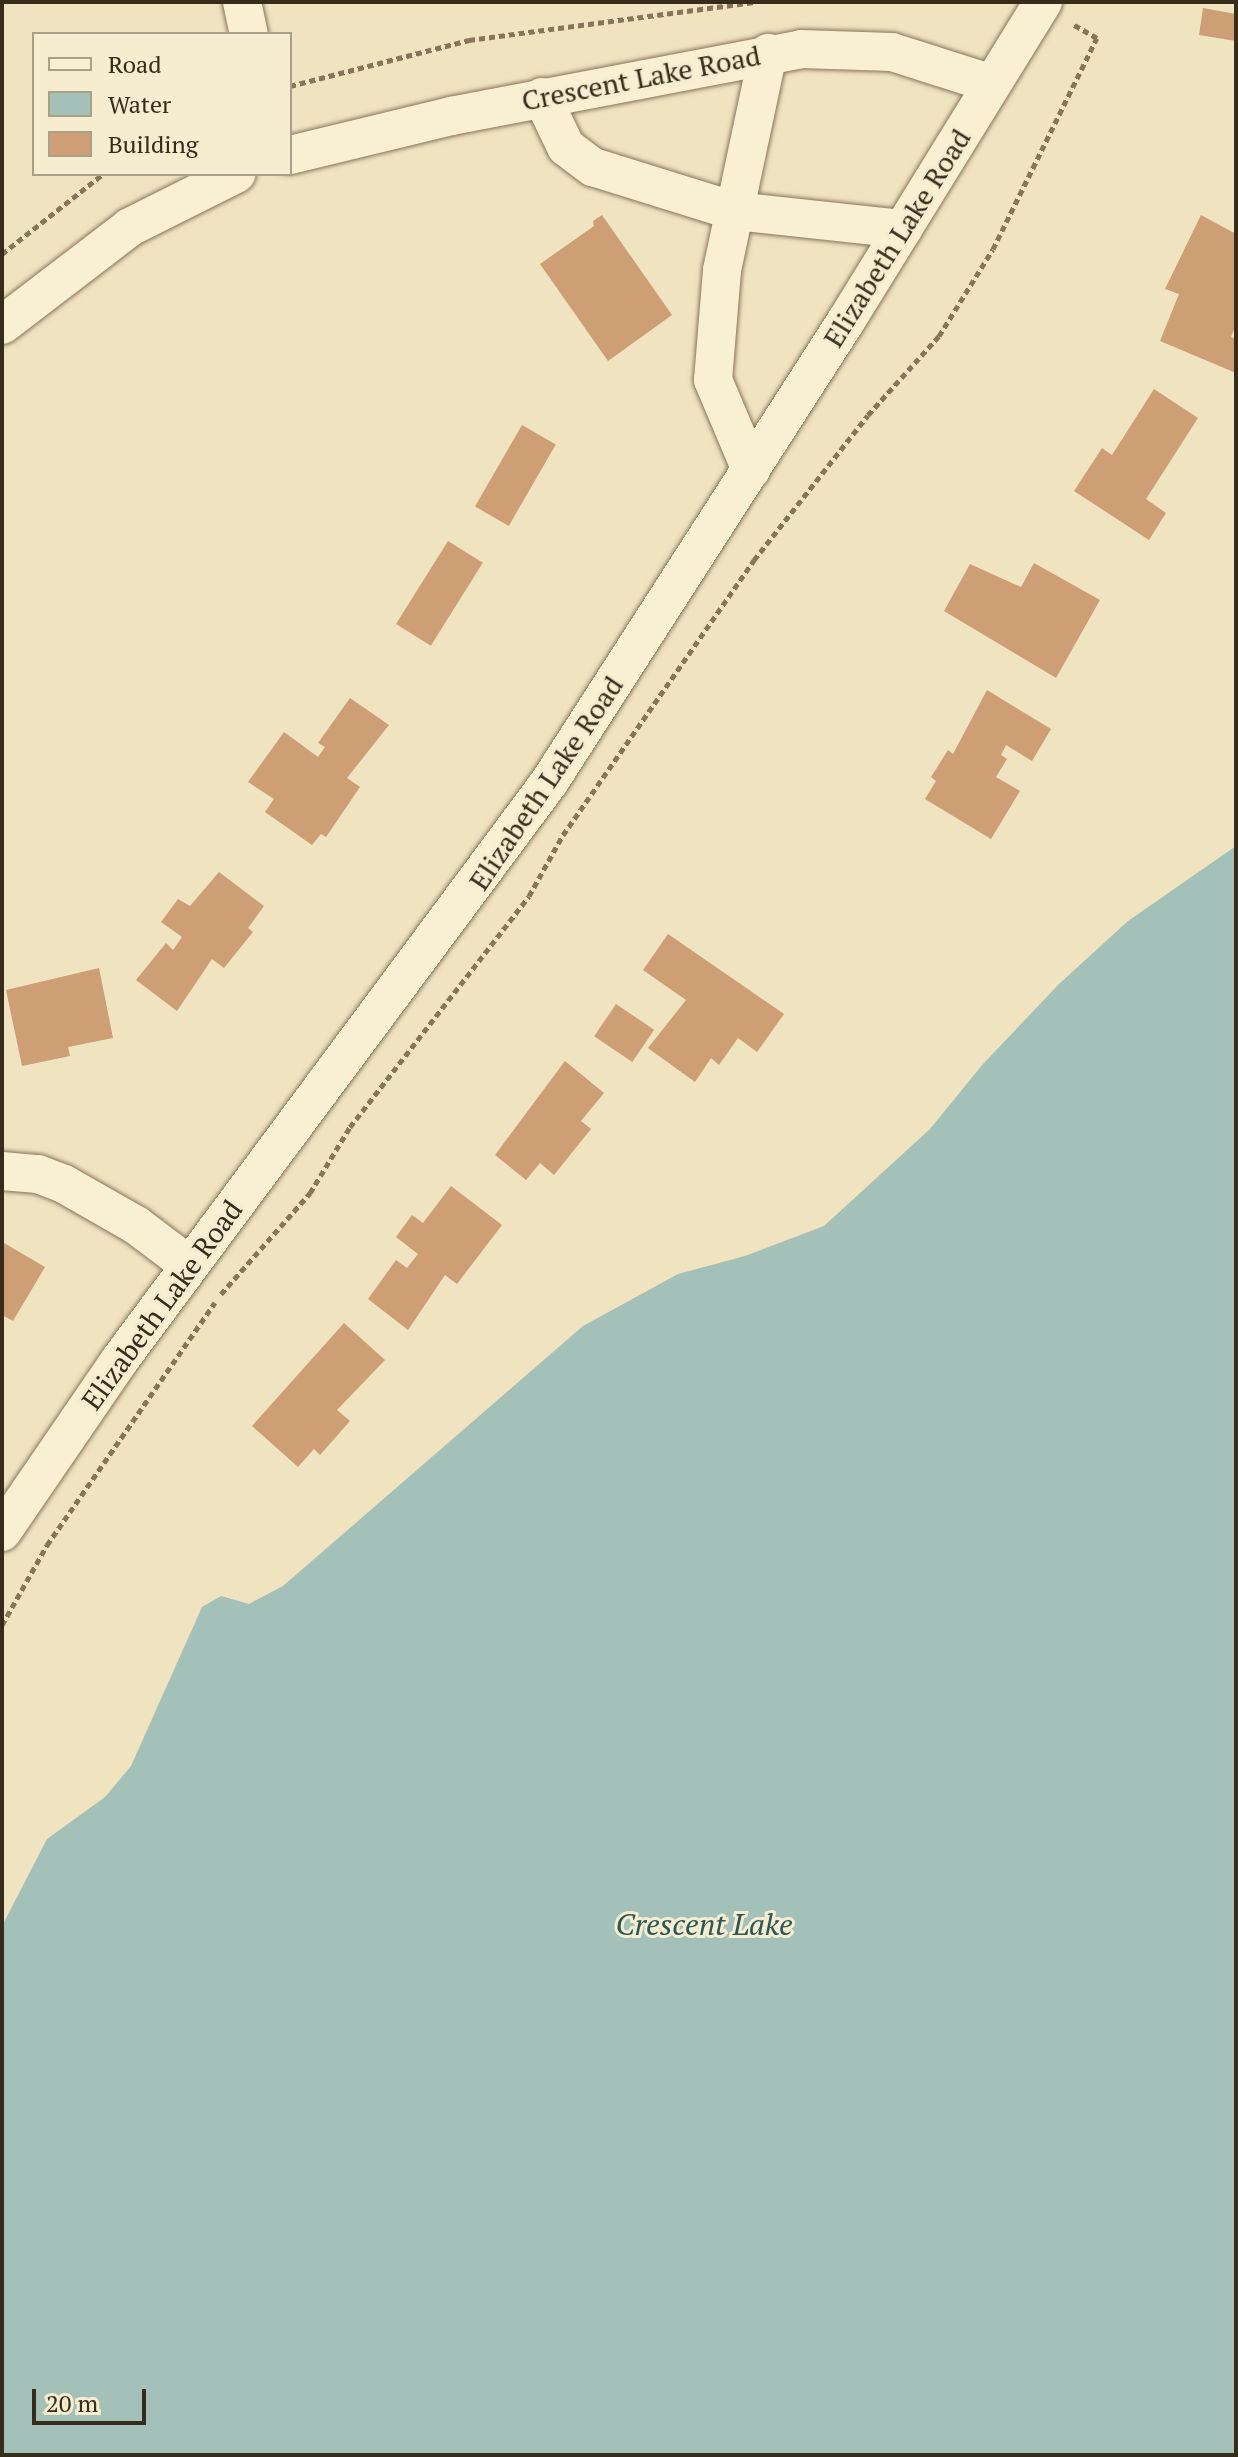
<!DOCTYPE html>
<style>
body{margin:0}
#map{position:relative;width:1238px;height:2457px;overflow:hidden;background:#efe3c0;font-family:"PT Serif",serif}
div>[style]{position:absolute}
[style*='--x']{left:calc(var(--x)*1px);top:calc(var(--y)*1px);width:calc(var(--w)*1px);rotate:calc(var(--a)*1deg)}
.water>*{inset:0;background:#a3c1b9}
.building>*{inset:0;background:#ce9e75;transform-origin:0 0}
.path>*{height:5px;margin-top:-2.5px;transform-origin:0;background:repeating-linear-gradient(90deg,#887458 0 6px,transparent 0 10px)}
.roads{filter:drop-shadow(0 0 2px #887458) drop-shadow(0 0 2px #887458)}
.minor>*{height:38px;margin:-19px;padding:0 19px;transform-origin:19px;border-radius:19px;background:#f9f0d3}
span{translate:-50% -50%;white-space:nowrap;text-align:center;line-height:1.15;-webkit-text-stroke:6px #f6edd0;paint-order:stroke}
.street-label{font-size:28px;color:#372b1c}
.water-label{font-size:30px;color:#2b5857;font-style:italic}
.frame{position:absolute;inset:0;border:4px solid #372b1c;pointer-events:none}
.legend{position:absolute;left:32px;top:32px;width:260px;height:144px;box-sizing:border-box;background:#f6edd0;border:2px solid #aa9f88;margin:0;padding:10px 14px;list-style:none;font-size:24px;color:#372b1c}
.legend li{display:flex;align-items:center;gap:16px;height:40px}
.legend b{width:40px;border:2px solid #aa9f88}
.scale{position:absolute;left:32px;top:2389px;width:114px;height:36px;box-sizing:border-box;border:4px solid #372b1c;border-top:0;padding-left:10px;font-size:24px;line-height:28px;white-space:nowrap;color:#372b1c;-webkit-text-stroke:6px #f6edd0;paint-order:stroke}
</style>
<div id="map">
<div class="water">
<div style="clip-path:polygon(1236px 846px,1236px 2455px,2px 2455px,2px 1926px,47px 1839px,105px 1797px,131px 1766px,202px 1607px,221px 1596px,249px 1604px,283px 1586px,583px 1326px,678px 1274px,745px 1256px,824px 1226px,930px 1129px,983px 1064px,1059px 984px,1128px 921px)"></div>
</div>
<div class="building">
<div style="clip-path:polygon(1203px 8px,1236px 14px,1236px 41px,1199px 35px)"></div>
<div style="clip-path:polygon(602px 215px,672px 315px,608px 361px,540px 264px,594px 226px,593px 221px)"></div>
<div style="clip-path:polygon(1201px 215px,1236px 234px,1236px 325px,1231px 337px,1236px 339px,1236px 373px,1160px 341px,1179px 294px,1165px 289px)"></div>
<div style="clip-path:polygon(1154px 389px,1198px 418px,1146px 499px,1166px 513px,1149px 540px,1074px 491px,1102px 448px,1112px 455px)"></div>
<div style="left:522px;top:425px;width:39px;height:94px;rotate:30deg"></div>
<div style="left:448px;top:541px;width:41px;height:98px;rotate:32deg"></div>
<div style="clip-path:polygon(1034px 563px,1100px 600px,1056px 678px,944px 611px,970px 564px,1021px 587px)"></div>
<div style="clip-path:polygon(987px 690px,1051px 729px,1032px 761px,1006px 745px,1001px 755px,1007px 759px,996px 777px,1020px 791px,991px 839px,925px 799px,936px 781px,931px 777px,948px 750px,953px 754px)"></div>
<div style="clip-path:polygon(350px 698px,389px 725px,347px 778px,360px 787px,326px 837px,321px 834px,312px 845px,265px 812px,274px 799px,248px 782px,284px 732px,318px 757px,325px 747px,318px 743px)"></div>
<div style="clip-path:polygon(219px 872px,264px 906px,248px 928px,253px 932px,224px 968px,212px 959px,177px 1011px,136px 980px,166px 943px,173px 950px,182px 937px,161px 922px,178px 899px,190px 906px)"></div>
<div style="clip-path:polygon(668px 934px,784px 1014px,757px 1052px,738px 1038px,719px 1065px,711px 1058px,695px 1082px,648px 1048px,686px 1000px,643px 970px)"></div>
<div style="clip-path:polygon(99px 968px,113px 1038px,68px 1047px,70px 1056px,22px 1066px,6px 990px)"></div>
<div style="left:616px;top:1004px;width:46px;height:39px;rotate:34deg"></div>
<div style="clip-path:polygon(565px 1061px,604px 1093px,581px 1121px,591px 1129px,554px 1175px,540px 1163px,526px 1180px,495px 1155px)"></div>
<div style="clip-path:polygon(451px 1186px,502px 1225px,457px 1284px,445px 1275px,408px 1330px,368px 1299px,396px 1260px,407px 1268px,418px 1254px,396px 1237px,412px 1215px,423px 1223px)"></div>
<div style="clip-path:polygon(4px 1243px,45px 1267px,13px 1321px,2px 1315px)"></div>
<div style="clip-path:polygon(344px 1323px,385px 1360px,337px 1410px,350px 1421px,320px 1455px,314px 1449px,298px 1467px,252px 1426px)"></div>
</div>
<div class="path">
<div style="--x:290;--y:86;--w:185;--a:-14.4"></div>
<div style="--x:469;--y:40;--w:288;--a:-7.6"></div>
<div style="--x:2;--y:254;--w:129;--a:-38.4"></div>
<div style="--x:221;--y:1294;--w:135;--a:-48.6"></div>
<div style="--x:310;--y:1193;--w:77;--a:-58.8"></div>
<div style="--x:350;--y:1127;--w:292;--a:-52.2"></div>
<div style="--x:529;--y:896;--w:70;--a:-60.9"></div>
<div style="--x:563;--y:835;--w:335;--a:-55.2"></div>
<div style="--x:754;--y:560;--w:184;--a:-51.8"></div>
<div style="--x:868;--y:415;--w:106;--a:-48.1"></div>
<div style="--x:939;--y:336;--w:102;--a:-58.2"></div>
<div style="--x:993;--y:249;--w:235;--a:-63.8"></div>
<div style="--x:1097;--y:38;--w:28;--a:-150"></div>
<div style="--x:2;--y:1625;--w:92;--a:-60.6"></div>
<div style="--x:47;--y:1545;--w:295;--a:-55.3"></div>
</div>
<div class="roads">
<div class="minor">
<div style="--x:242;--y:2;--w:33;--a:78"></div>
<div style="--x:542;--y:97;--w:55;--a:64.4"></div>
<div style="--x:566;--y:147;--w:34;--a:37"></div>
<div style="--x:593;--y:167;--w:148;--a:17.3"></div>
<div style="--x:734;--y:211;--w:170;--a:6.1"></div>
<div style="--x:290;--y:155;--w:166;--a:-13.6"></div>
<div style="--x:451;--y:116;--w:356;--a:-10.8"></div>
<div style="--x:801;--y:49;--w:91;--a:1.9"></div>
<div style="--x:892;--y:52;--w:105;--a:17.7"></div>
<div style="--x:2;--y:325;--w:161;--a:-37.4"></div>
<div style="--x:130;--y:227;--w:119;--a:-26.6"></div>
<div style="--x:751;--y:470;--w:98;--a:-112.9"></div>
<div style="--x:713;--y:380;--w:110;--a:-85.3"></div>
<div style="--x:722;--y:270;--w:222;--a:-78"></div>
<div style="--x:2;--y:1171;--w:36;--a:5"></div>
<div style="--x:38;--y:1174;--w:28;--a:21"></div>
<div style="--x:64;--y:1184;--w:83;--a:29.7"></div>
<div style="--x:136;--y:1225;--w:66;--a:37"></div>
<div style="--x:2;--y:1532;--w:207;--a:-55.6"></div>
<div style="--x:119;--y:1361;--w:723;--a:-53.38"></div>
<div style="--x:550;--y:781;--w:547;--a:-57.24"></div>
<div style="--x:846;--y:321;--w:375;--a:-58.3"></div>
</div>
</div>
<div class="street-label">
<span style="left:641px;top:78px;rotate:-11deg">Crescent Lake Road</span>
<span style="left:897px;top:238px;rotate:-58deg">Elizabeth Lake Road</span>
<span style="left:546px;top:783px;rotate:-56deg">Elizabeth Lake Road</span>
<span style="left:162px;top:1305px;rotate:-54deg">Elizabeth Lake Road</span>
</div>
<div class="water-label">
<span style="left:704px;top:1924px">Crescent Lake</span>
</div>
<div class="frame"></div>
<ul class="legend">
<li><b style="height:10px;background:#f9f0d3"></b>Road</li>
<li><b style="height:22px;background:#a3c1b9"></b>Water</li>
<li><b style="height:22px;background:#ce9e75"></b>Building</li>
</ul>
<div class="scale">20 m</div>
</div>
